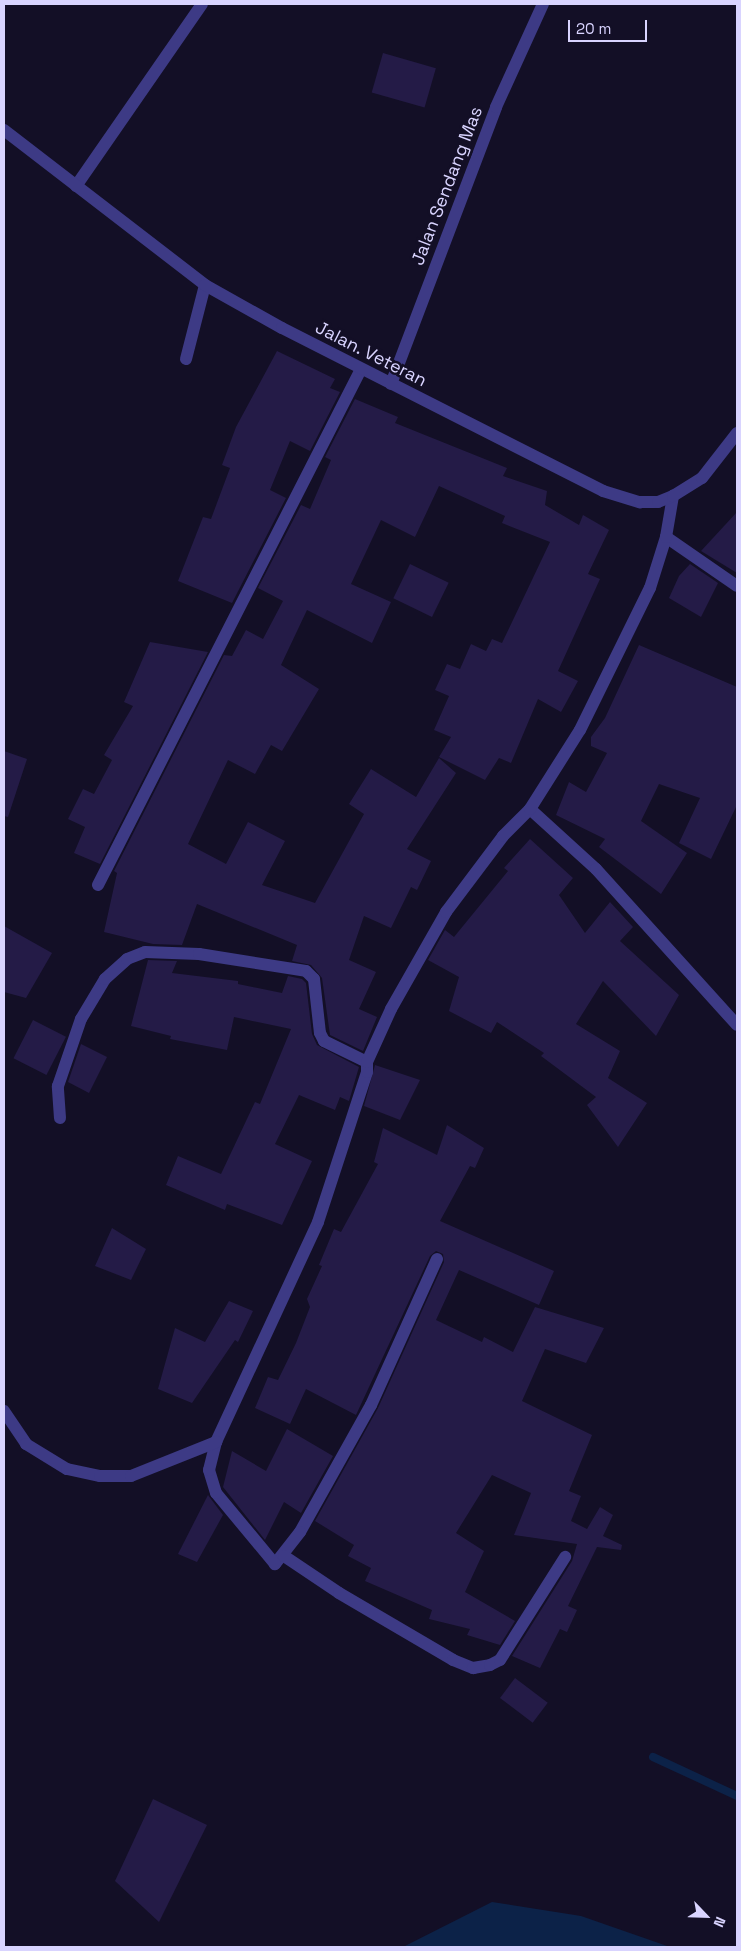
<!DOCTYPE html>
<style>
body{margin:0}
#map{position:relative;width:741px;height:1951px;overflow:hidden;background:#130f26;font-family:"Space Grotesk",sans-serif}
div>[style]{position:absolute}
[style*='--x']{left:calc(var(--x)*1px);top:calc(var(--y)*1px);width:calc(var(--w)*1px);rotate:calc(var(--a)*1deg)}
.water>*{inset:0;background:#0c2248}
.stream>*{height:8px;margin:-4px;padding:0 4px;transform-origin:4px;border-radius:4px;background:#0c2248}
.building>*{inset:0;background:#241b47;transform-origin:0 0}
.minor>*{height:12px;margin:-6px;padding:0 6px;transform-origin:6px;border-radius:6px;background:#3d3a85}
.tertiary>*{height:12px;margin:-6px;padding:0 6px;transform-origin:6px;border-radius:6px;background:#3d3a85}
span{translate:-50% -50%;white-space:nowrap;text-align:center;line-height:1.15;-webkit-text-stroke:5px #130f26;paint-order:stroke}
.street-label{font-size:18px;color:#d9d4ff}
.frame{position:absolute;inset:0;border:5px solid #d9d4ff;pointer-events:none}
.north{position:absolute;left:681px;top:1891px;width:50px;height:50px;-webkit-text-stroke:4px #130f26;paint-order:stroke;rotate:114deg;font-size:14px;font-weight:700;line-height:20px;text-align:center;color:#d9d4ff}
.north::after{content:'';display:block;margin:auto;width:18px;height:22px;background:#d9d4ff;clip-path:polygon(50% 0,100% 100%,50% 72%,0 100%)}
.scale{position:absolute;left:568px;top:20px;width:79px;height:22px;box-sizing:border-box;border:2px solid #d9d4ff;border-top:0;padding-left:6px;font-size:15px;line-height:18px;white-space:nowrap;color:#d9d4ff;-webkit-text-stroke:4px #130f26;paint-order:stroke}
</style>
<div id="map">
<div class="water">
<div style="clip-path:polygon(492px 1902px,581px 1916px,670px 1947px,403px 1947px)"></div>
</div>
<div class="stream">
<div style="--x:653;--y:1757;--w:93;--a:24.9"></div>
</div>
<div class="building">
<div style="left:383px;top:53px;width:55px;height:41px;rotate:16deg"></div>
<div style="clip-path:polygon(277px 351px,335px 379px,330px 388px,340px 392px,310px 451px,290px 441px,270px 490px,286px 498px,232px 603px,178px 581px,203px 517px,211px 519px,230px 468px,222px 465px,236px 427px)"></div>
<div style="clip-path:polygon(355px 399px,398px 417px,395px 423px,507px 468px,503px 476px,547px 491px,545px 505px,579px 525px,583px 515px,609px 530px,588px 574px,600px 579px,558px 671px,578px 681px,561px 712px,538px 699px,511px 763px,499px 758px,485px 780px,439px 757px,451px 737px,434px 730px,449px 696px,435px 690px,447px 664px,460px 669px,471px 644px,486px 651px,492px 639px,502px 643px,550px 542px,502px 523px,505px 516px,439px 486px,415px 537px,381px 520px,351px 584px,391px 602px,372px 643px,307px 610px,281px 665px,319px 689px,282px 751px,271px 745px,255px 774px,228px 760px,188px 844px,226px 864px,248px 822px,285px 841px,262px 885px,315px 903px,364px 814px,349px 804px,371px 769px,416px 797px,439px 758px,456px 773px,407px 849px,431px 861px,417px 890px,411px 887px,391px 928px,364px 916px,349px 960px,376px 972px,359px 1009px,377px 1017px,363px 1051px,330px 1035px,322px 978px,311px 965px,292px 961px,297px 945px,197px 904px,182px 945px,153px 944px,104px 932px,117px 873px,114px 871px,224px 655px,232px 656px,246px 630px,263px 639px,283px 601px,258px 588px,301px 505px,310px 509px,331px 460px,325px 457px)"></div>
<div style="clip-path:polygon(737px 512px,737px 573px,701px 551px)"></div>
<div style="left:410px;top:564px;width:43px;height:38px;rotate:26deg"></div>
<div style="clip-path:polygon(690px 564px,718px 583px,701px 617px,669px 598px,679px 576px)"></div>
<div style="clip-path:polygon(150px 642px,208px 652px,100px 864px,74px 853px,85px 827px,68px 819px,83px 789px,94px 794px,112px 760px,104px 755px,133px 706px,124px 702px)"></div>
<div style="clip-path:polygon(639px 645px,737px 687px,737px 805px,711px 859px,679px 843px,700px 798px,659px 784px,641px 821px,687px 853px,661px 894px,599px 847px,605px 839px,556px 815px,569px 782px,586px 792px,607px 753px,591px 746px,591px 737px,605px 718px)"></div>
<div style="clip-path:polygon(4px 751px,27px 759px,8px 817px,4px 816px)"></div>
<div style="clip-path:polygon(530px 839px,573px 878px,559px 895px,585px 933px,610px 902px,633px 927px,620px 941px,679px 995px,656px 1036px,603px 981px,576px 1024px,620px 1051px,608px 1078px,647px 1103px,618px 1147px,587px 1105px,596px 1097px,541px 1056px,544px 1053px,497px 1022px,491px 1033px,449px 1011px,459px 977px,428px 960px,445px 930px,454px 937px,508px 871px,504px 868px)"></div>
<div style="clip-path:polygon(4px 926px,52px 953px,26px 998px,4px 992px)"></div>
<div style="clip-path:polygon(148px 960px,177px 961px,172px 973px,238px 981px,238px 984px,282px 993px,288px 976px,302px 979px,306px 983px,312px 1034px,317px 1045px,359px 1067px,349px 1101px,340px 1097px,335px 1110px,299px 1095px,275px 1144px,312px 1161px,282px 1225px,227px 1204px,225px 1210px,166px 1185px,178px 1156px,221px 1174px,255px 1102px,260px 1104px,291px 1029px,234px 1017px,227px 1050px,170px 1039px,171px 1036px,131px 1026px)"></div>
<div style="left:33px;top:1020px;width:37px;height:43px;rotate:27deg"></div>
<div style="clip-path:polygon(81px 1044px,107px 1057px,89px 1093px,68px 1082px)"></div>
<div style="clip-path:polygon(375px 1065px,420px 1080px,400px 1120px,364px 1106px)"></div>
<div style="clip-path:polygon(447px 1125px,484px 1148px,475px 1168px,470px 1166px,440px 1221px,554px 1271px,539px 1305px,459px 1270px,436px 1320px,482px 1342px,484px 1337px,513px 1352px,535px 1307px,604px 1328px,586px 1363px,545px 1349px,522px 1401px,592px 1435px,569px 1491px,581px 1496px,571px 1521px,587px 1529px,600px 1507px,613px 1515px,603px 1536px,622px 1545px,621px 1550px,597px 1547px,568px 1606px,577px 1610px,567px 1632px,560px 1629px,540px 1668px,512px 1656px,572px 1561px,577px 1544px,514px 1535px,531px 1493px,492px 1475px,456px 1533px,484px 1551px,465px 1592px,515px 1621px,500px 1645px,467px 1635px,470px 1629px,429px 1619px,432px 1610px,365px 1581px,371px 1568px,348px 1556px,354px 1545px,315px 1521px,378px 1408px,444px 1262px,443px 1254px,436px 1251px,430px 1256px,356px 1415px,306px 1389px,290px 1424px,255px 1408px,268px 1377px,278px 1380px,296px 1343px,310px 1307px,307px 1299px,322px 1266px,319px 1265px,334px 1229px,341px 1232px,378px 1164px,374px 1162px,383px 1128px,437px 1155px)"></div>
<div style="clip-path:polygon(112px 1228px,146px 1249px,131px 1280px,95px 1266px)"></div>
<div style="clip-path:polygon(229px 1301px,253px 1311px,238px 1342px,235px 1340px,192px 1403px,158px 1389px,175px 1328px,205px 1342px)"></div>
<div style="clip-path:polygon(287px 1429px,333px 1456px,301px 1513px,284px 1502px,265px 1540px,223px 1487px,232px 1451px,266px 1471px)"></div>
<div style="clip-path:polygon(208px 1495px,223px 1515px,197px 1562px,178px 1554px)"></div>
<div style="left:515px;top:1678px;width:41px;height:25px;rotate:37deg"></div>
<div style="clip-path:polygon(153px 1799px,207px 1825px,159px 1922px,115px 1881px)"></div>
</div>
<div class="minor">
<div style="--x:76;--y:186;--w:221;--a:-55.3"></div>
<div style="--x:186;--y:359;--w:76;--a:-75.6"></div>
<div style="--x:391;--y:384;--w:296;--a:-69.2"></div>
<div style="--x:496;--y:107;--w:113;--a:-65.5"></div>
<div style="--x:666;--y:537;--w:86;--a:34.6"></div>
<div style="--x:530;--y:809;--w:89;--a:42.3"></div>
<div style="--x:596;--y:869;--w:210;--a:47.9"></div>
<div style="--x:98;--y:885;--w:579;--a:-62.99"></div>
<div style="--x:60;--y:1118;--w:32;--a:-94"></div>
<div style="--x:58;--y:1086;--w:71;--a:-71.1"></div>
<div style="--x:81;--y:1019;--w:47;--a:-59"></div>
<div style="--x:105;--y:979;--w:30;--a:-42"></div>
<div style="--x:127;--y:959;--w:19;--a:-21"></div>
<div style="--x:145;--y:952;--w:54;--a:2.1"></div>
<div style="--x:199;--y:954;--w:108;--a:9"></div>
<div style="--x:306;--y:971;--w:11;--a:45"></div>
<div style="--x:314;--y:979;--w:54;--a:83.7"></div>
<div style="--x:320;--y:1033;--w:9;--a:63"></div>
<div style="--x:324;--y:1041;--w:48;--a:26"></div>
<div style="--x:437;--y:1259;--w:160;--a:114.3"></div>
<div style="--x:371;--y:1405;--w:145;--a:119.2"></div>
<div style="--x:300;--y:1532;--w:41;--a:128"></div>
<div style="--x:275;--y:1564;--w:92;--a:-129.7"></div>
<div style="--x:216;--y:1493;--w:24;--a:-107"></div>
<div style="--x:209;--y:1470;--w:29;--a:-76"></div>
<div style="--x:216;--y:1442;--w:242;--a:-65.1"></div>
<div style="--x:318;--y:1222;--w:158;--a:-71.9"></div>
<div style="--x:367;--y:1072;--w:10;--a:-90"></div>
<div style="--x:367;--y:1062;--w:58;--a:-65.6"></div>
<div style="--x:391;--y:1009;--w:112;--a:-60.4"></div>
<div style="--x:446;--y:912;--w:95;--a:-53.1"></div>
<div style="--x:503;--y:836;--w:38;--a:-45"></div>
<div style="--x:530;--y:809;--w:93;--a:-57.7"></div>
<div style="--x:580;--y:730;--w:158;--a:-63.8"></div>
<div style="--x:650;--y:588;--w:53;--a:-72.6"></div>
<div style="--x:666;--y:537;--w:42;--a:-80.3"></div>
<div style="--x:4;--y:1411;--w:40;--a:56"></div>
<div style="--x:26;--y:1444;--w:48;--a:31.4"></div>
<div style="--x:67;--y:1469;--w:34;--a:12"></div>
<div style="--x:100;--y:1476;--w:31;--a:0"></div>
<div style="--x:131;--y:1476;--w:92;--a:-21.8"></div>
<div style="--x:284;--y:1556;--w:66;--a:33.9"></div>
<div style="--x:339;--y:1593;--w:132;--a:30.4"></div>
<div style="--x:453;--y:1660;--w:22;--a:22"></div>
<div style="--x:473;--y:1668;--w:17;--a:-10"></div>
<div style="--x:490;--y:1665;--w:11;--a:-27"></div>
<div style="--x:500;--y:1660;--w:122;--a:-57.7"></div>
</div>
<div class="tertiary">
<div style="--x:4;--y:130;--w:254;--a:37.6"></div>
<div style="--x:205;--y:285;--w:88;--a:29.2"></div>
<div style="--x:282;--y:328;--w:360;--a:26.9"></div>
<div style="--x:603;--y:491;--w:39;--a:17"></div>
<div style="--x:640;--y:502;--w:18;--a:0"></div>
<div style="--x:658;--y:502;--w:16;--a:-22"></div>
<div style="--x:673;--y:496;--w:34;--a:-32"></div>
<div style="--x:702;--y:478;--w:57;--a:-52.1"></div>
</div>
<div class="street-label">
<span style="left:447px;top:186px;rotate:-69deg">Jalan Sendang Mas</span>
<span style="left:371px;top:354px;rotate:27deg">Jalan. Veteran</span>
</div>
<div class="frame"></div>
<div class="north">N</div>
<div class="scale">20 m</div>
</div>
